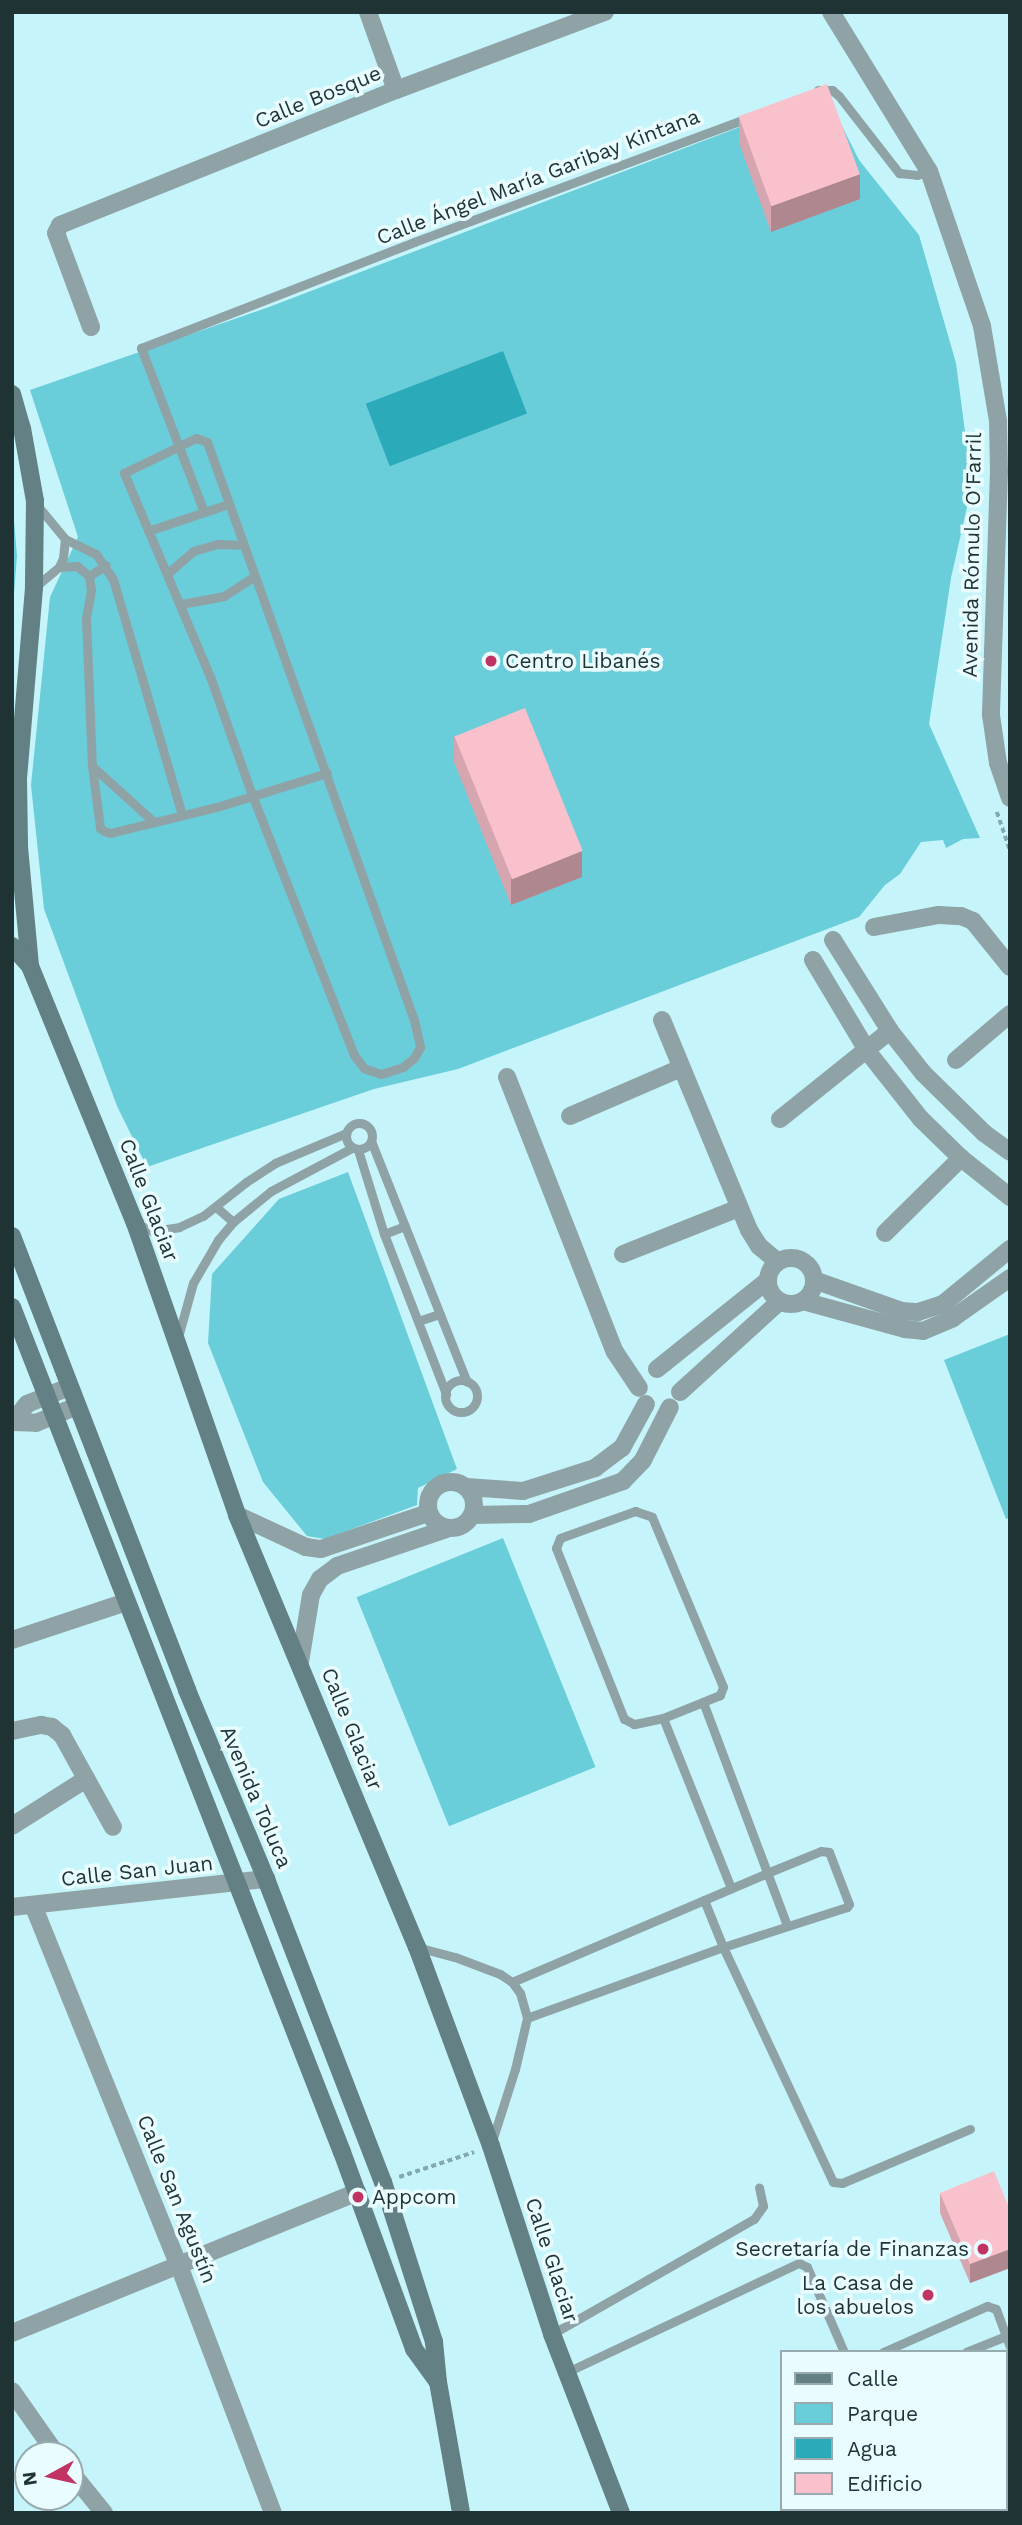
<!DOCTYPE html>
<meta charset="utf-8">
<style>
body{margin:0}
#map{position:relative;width:1022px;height:2525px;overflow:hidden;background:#c5f5fb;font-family:"Work Sans",sans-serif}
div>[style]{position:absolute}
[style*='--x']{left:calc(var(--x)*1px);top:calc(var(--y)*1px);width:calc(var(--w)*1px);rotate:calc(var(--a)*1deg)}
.green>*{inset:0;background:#6acdda;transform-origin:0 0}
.water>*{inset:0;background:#2babba;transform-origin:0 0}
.path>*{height:3.5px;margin-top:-1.75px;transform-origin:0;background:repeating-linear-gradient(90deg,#84a9ad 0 5px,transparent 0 8.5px)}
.lane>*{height:9px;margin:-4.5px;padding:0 4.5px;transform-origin:4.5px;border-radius:4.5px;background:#8fa3a6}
.lane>.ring{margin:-4.5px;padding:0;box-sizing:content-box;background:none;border:9px solid #8fa3a6;border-radius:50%}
.street>*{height:18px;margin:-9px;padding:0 9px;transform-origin:9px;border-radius:9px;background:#8fa3a6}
.street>.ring{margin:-9px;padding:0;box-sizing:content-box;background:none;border:18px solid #8fa3a6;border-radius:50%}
.secondary>*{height:18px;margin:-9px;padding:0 9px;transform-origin:9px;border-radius:9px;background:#638084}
.wall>*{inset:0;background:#d5a6af}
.shaded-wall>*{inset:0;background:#ae878f}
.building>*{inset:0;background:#f8c1cc;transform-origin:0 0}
.dots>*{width:19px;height:19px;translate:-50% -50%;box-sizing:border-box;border:4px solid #e9fcff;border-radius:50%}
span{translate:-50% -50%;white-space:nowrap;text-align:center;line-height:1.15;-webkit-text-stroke:7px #e9fcff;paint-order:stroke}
.street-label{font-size:21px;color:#1f3234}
.poi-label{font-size:21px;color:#1f3234}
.left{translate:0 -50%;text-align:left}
.right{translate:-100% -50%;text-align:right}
.frame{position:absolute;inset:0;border:14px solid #1f3234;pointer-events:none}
.legend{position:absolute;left:780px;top:2350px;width:228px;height:161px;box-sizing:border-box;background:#e9fcff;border:2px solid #98abae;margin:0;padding:9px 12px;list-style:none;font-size:21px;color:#1f3234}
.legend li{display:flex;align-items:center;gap:14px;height:35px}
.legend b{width:35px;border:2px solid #98abae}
.north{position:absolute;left:14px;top:2441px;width:70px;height:70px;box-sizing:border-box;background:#e9fcff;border:2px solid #98abae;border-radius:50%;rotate:262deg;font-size:19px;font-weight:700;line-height:28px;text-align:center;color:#1f3234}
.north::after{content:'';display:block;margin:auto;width:24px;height:32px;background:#c13362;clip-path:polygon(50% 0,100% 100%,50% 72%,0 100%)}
</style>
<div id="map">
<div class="green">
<div style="clip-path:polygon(826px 94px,859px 160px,919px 235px,956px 363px,972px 485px,951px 578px,929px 724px,980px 838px,963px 839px,946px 848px,943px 840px,921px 842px,900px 874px,885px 885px,859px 917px,458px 1069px,374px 1089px,147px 1167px,117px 1106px,44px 909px,31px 785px,50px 597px,78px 537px,30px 390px,269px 307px)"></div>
<div style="clip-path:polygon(12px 496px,17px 556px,12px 618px)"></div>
<div style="clip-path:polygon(348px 1172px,457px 1469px,418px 1488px,417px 1505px,325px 1539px,307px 1536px,263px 1482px,208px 1343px,212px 1274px,279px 1199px)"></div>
<div style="clip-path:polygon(1010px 1334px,1010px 1518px,1006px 1519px,944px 1360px)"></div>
<div style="left:503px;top:1538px;width:247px;height:158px;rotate:68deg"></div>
</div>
<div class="water">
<div style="left:503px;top:351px;width:67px;height:147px;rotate:69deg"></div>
</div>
<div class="path">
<div style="--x:997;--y:812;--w:40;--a:71.1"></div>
<div style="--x:399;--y:2177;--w:79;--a:-18.4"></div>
</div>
<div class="lane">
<div style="--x:818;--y:90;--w:14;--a:0"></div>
<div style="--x:832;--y:90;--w:9;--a:41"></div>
<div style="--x:839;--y:96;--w:98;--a:52.1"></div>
<div style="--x:899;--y:173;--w:18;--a:6"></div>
<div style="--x:917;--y:175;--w:13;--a:-18"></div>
<div style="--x:196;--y:438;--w:12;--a:20"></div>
<div style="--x:207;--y:442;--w:614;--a:70.3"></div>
<div style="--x:414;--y:1020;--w:28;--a:77"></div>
<div style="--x:420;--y:1047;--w:13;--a:119"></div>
<div style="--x:414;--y:1058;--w:14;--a:141"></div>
<div style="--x:403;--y:1067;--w:23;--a:162"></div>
<div style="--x:381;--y:1074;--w:18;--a:-161"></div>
<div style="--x:364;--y:1068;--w:16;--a:-128"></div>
<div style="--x:354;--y:1055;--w:279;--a:-111.4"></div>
<div style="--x:252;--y:795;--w:123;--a:-109.5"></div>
<div style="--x:211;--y:679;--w:224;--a:-112.9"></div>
<div style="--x:124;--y:473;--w:80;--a:-25.9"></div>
<div style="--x:37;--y:505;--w:44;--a:50.5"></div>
<div style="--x:65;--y:539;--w:34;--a:26"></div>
<div style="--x:96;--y:554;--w:30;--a:56"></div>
<div style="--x:113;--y:579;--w:246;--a:73.7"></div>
<div style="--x:204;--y:512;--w:176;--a:-111"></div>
<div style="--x:141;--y:348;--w:293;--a:-21.2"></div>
<div style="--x:414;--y:242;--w:358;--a:-20.4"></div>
<div style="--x:148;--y:531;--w:84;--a:-18.6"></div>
<div style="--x:59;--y:567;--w:10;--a:-66"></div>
<div style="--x:63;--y:558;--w:19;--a:-84"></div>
<div style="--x:168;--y:573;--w:33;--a:-41"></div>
<div style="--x:193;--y:551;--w:25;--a:-16"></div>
<div style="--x:217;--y:544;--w:25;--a:2"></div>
<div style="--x:89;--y:576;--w:20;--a:-33"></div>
<div style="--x:35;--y:587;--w:31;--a:-40"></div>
<div style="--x:59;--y:567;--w:18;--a:-3"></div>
<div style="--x:77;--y:566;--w:16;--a:40"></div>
<div style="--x:89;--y:576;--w:14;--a:82"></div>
<div style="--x:91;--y:590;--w:28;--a:100"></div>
<div style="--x:86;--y:618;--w:148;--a:87.7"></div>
<div style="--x:92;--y:766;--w:63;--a:82.6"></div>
<div style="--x:100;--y:828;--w:5;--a:37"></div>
<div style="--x:104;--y:831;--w:6;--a:18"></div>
<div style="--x:110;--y:833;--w:110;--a:-13.7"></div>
<div style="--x:217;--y:807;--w:115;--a:-17.2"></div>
<div style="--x:181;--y:604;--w:44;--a:-10.5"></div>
<div style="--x:224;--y:596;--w:35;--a:-33"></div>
<div style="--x:92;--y:766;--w:84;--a:42.1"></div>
<div class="ring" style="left:346px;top:1123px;width:17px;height:17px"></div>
<div style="--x:371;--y:1141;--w:259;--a:68.3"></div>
<div style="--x:358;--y:1150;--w:88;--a:72.8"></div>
<div style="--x:384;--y:1234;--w:172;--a:68.8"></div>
<div style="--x:216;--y:1207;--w:23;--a:41"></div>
<div style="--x:138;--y:1224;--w:16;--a:27"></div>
<div style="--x:152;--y:1231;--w:27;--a:-8"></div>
<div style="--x:179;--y:1227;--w:26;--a:-25"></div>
<div style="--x:203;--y:1216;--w:55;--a:-38.3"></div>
<div style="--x:246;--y:1182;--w:35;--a:-33"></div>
<div style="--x:275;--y:1163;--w:77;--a:-22.9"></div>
<div style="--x:384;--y:1234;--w:22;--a:-21"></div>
<div style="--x:418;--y:1321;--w:23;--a:-18"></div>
<div style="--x:178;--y:1337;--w:56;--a:-74.5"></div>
<div style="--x:193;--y:1283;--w:50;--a:-59.8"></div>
<div style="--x:218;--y:1240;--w:23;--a:-50"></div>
<div style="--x:233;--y:1222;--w:49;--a:-39.2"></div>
<div style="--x:271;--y:1191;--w:92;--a:-28"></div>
<div class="ring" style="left:445px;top:1380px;width:23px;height:23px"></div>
<div style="--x:663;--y:1718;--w:43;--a:-21.8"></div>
<div style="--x:731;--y:1888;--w:183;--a:-111.8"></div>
<div style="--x:663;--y:1718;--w:30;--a:168"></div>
<div style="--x:634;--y:1724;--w:11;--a:-153"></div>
<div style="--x:624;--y:1719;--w:184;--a:-111.7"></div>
<div style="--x:556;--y:1548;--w:11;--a:-68"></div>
<div style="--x:560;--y:1538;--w:80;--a:-19.8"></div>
<div style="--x:635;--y:1511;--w:18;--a:19"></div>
<div style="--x:652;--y:1517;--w:184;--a:67.3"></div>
<div style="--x:723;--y:1687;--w:9;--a:111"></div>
<div style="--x:720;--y:1695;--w:18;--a:158"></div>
<div style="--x:703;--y:1702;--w:239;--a:69.4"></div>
<div style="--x:704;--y:1900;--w:51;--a:68"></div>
<div style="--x:723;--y:1947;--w:259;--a:64.9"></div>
<div style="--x:833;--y:2182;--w:9;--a:6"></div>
<div style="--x:842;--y:2183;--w:139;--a:-22.9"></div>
<div style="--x:417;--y:1947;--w:39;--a:15"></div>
<div style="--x:455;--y:1957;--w:48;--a:20.7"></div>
<div style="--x:500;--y:1974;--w:14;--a:34"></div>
<div style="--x:512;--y:1982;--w:14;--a:54"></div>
<div style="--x:520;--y:1993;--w:26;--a:74"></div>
<div style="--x:527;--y:2018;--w:52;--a:103.2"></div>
<div style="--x:515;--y:2069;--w:76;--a:107.7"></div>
<div style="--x:512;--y:1982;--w:277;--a:-23.1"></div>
<div style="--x:767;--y:1873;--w:58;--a:-22.2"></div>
<div style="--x:821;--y:1851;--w:8;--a:7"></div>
<div style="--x:829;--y:1852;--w:56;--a:69"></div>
<div style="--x:849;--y:1904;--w:4;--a:124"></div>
<div style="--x:847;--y:1907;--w:130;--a:162.1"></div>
<div style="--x:723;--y:1947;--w:208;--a:160.1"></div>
<div style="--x:552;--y:2334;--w:232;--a:-29.7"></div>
<div style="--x:754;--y:2219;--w:16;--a:-55"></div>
<div style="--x:763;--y:2206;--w:19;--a:-102"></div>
<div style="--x:883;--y:2352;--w:114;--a:-23.9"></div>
<div style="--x:987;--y:2306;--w:9;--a:18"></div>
<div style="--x:996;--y:2309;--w:40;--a:69.8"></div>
<div style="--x:966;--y:2352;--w:43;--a:-21.8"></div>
<div style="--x:567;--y:2372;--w:256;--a:-25.2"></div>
<div style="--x:799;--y:2263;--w:9;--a:27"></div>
<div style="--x:807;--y:2267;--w:93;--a:66.5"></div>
<div style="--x:1006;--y:2405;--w:4;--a:-14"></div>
<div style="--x:1006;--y:2449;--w:4;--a:-14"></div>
<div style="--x:1006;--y:2503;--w:4;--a:-14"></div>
<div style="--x:911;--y:2509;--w:4;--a:76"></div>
<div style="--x:979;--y:2509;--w:10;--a:0"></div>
<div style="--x:859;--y:2513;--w:9;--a:-27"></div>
</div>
<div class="street">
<div style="--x:368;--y:12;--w:83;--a:70.3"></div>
<div style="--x:831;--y:12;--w:187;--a:58.4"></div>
<div style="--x:929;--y:171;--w:164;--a:71.1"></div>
<div style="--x:982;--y:326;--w:96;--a:80.4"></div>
<div style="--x:998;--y:421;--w:50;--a:88.9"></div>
<div style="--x:999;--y:471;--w:244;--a:91.9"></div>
<div style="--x:991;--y:715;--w:49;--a:81.7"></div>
<div style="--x:998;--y:763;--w:37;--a:71"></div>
<div style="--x:91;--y:327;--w:100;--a:-110.4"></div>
<div style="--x:56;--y:233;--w:9;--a:-63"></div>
<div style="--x:60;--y:225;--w:362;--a:-21.9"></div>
<div style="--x:396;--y:90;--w:223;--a:-20.5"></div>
<div style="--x:874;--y:927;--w:66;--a:-10.5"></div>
<div style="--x:939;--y:915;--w:22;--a:3"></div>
<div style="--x:961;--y:916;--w:13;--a:23"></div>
<div style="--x:973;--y:921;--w:59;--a:51.2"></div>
<div style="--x:833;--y:940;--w:107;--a:57.9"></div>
<div style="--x:890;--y:1031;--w:53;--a:51.8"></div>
<div style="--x:923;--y:1073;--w:86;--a:44.5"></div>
<div style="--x:984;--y:1133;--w:32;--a:36"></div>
<div style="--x:813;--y:960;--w:107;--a:59.1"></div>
<div style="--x:868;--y:1052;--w:85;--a:51.7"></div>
<div style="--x:921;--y:1119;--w:56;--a:44.3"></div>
<div style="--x:961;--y:1158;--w:63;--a:38.5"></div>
<div style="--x:662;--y:1020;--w:227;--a:67.5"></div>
<div style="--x:749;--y:1230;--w:19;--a:58"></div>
<div style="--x:759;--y:1246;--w:25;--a:40"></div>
<div style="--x:956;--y:1060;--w:71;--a:-40.4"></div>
<div style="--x:507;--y:1077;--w:295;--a:68.6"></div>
<div style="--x:615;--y:1352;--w:43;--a:56.3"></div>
<div style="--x:570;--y:1116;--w:121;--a:-23.4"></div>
<div style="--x:780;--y:1119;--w:141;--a:-38.7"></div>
<div style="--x:885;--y:1233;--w:107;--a:-44.6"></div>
<div style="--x:623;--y:1254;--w:125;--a:-21.6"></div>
<div class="ring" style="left:768px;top:1258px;width:28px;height:28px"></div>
<div style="--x:814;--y:1280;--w:93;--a:19.4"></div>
<div style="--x:902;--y:1311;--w:16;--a:4"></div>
<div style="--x:918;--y:1312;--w:26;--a:-18"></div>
<div style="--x:943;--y:1304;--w:87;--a:-39.4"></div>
<div style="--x:803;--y:1301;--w:106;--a:15.4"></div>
<div style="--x:905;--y:1329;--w:18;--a:6"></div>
<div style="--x:923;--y:1331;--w:33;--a:-23"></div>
<div style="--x:953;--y:1318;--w:70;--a:-35.1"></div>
<div style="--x:657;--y:1369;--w:142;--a:-38.7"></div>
<div style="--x:680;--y:1392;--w:135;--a:-42.3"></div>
<div style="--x:12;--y:1422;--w:24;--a:2"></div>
<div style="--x:36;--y:1423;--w:44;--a:-22.5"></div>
<div style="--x:13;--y:1422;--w:23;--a:-52"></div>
<div style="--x:27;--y:1404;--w:45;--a:-22"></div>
<div class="ring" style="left:428px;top:1482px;width:28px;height:28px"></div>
<div style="--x:466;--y:1487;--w:57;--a:4"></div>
<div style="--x:523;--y:1491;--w:76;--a:-17.7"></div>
<div style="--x:595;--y:1468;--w:34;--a:-37"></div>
<div style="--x:622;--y:1448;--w:50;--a:-61.4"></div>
<div style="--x:237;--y:1515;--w:76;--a:24.9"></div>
<div style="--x:306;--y:1547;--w:15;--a:8"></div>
<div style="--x:321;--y:1549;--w:113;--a:-18.6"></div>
<div style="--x:472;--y:1515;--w:57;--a:-1"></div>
<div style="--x:529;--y:1514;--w:100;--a:-19.3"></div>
<div style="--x:623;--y:1481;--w:29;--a:-46"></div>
<div style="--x:643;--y:1460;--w:59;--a:-63"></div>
<div style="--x:12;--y:1640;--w:120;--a:-18.4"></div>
<div style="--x:300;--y:1662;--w:68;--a:-80.7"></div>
<div style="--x:311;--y:1595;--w:18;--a:-61"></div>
<div style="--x:320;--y:1579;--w:21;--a:-37"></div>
<div style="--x:337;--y:1566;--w:115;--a:-18.7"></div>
<div style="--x:12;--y:1731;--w:30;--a:-12"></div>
<div style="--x:41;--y:1725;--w:11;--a:10"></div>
<div style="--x:52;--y:1727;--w:13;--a:39"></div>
<div style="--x:62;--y:1735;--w:105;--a:61"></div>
<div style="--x:12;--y:1826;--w:88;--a:-32.4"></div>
<div style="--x:33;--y:1905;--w:386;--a:68"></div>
<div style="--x:178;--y:2263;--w:267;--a:69.2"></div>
<div style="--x:12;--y:1907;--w:256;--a:-6.3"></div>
<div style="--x:12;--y:2333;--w:373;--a:-22.2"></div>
<div style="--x:12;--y:2391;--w:78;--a:54.9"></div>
<div style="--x:70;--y:2471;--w:54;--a:51"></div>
</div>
<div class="secondary">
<div style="--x:12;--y:394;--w:35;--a:74"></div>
<div style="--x:22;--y:428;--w:74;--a:79.9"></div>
<div style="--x:35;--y:501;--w:87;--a:90.7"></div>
<div style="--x:34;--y:588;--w:193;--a:94.8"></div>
<div style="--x:18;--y:780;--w:67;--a:89.1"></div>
<div style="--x:19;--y:847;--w:120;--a:84.7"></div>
<div style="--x:30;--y:966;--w:278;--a:67.8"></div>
<div style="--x:135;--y:1223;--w:309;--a:70.7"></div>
<div style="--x:237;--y:1515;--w:468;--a:67.4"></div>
<div style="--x:417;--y:1947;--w:212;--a:69.6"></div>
<div style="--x:491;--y:2146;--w:198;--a:72"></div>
<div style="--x:552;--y:2334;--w:192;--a:68.9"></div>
<div style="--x:12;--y:946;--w:27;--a:48"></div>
<div style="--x:12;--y:1236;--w:487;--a:68.9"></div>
<div style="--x:187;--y:1690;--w:205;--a:67.3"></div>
<div style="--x:266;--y:1879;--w:325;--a:68.9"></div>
<div style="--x:383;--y:2182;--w:168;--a:72.3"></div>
<div style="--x:434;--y:2342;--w:40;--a:84.3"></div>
<div style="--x:438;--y:2382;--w:133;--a:80"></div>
<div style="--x:12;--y:1307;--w:907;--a:68.67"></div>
<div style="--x:342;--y:2152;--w:210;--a:69.9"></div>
<div style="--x:414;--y:2349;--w:41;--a:54"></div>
</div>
<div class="wall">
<div style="clip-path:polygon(739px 117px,860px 199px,771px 232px,739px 143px)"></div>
<div style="clip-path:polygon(454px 736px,582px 877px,511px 905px,454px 762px)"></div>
<div style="clip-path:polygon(940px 2193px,1010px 2210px,1010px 2268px,970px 2283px,940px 2213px)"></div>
</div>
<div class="shaded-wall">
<div style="clip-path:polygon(860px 174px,860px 199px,771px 232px,771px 206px)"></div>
<div style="clip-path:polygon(582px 851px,582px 877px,511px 905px,511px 879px)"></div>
<div style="clip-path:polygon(1010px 2249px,1010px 2268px,970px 2283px,970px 2264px)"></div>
</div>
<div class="building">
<div style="left:827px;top:84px;width:96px;height:94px;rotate:70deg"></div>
<div style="left:525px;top:708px;width:154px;height:76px;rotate:68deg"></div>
<div style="clip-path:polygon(994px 2171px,1010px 2210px,1010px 2249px,970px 2264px,940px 2193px)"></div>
</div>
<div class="dots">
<div style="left:491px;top:661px;background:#c13362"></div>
<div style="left:358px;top:2197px;background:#c13362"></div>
<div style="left:983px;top:2249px;background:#c13362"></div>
<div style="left:928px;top:2295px;background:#c13362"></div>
</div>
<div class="street-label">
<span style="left:318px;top:97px;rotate:-22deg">Calle Bosque</span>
<span style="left:538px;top:177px;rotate:-21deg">Calle Ángel María Garibay Kintana</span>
<span style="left:972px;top:555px;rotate:-89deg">Avenida Rómulo O'Farril</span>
<span style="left:149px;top:1200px;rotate:69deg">Calle Glaciar</span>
<span style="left:352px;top:1729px;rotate:68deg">Calle Glaciar</span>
<span style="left:256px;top:1797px;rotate:67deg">Avenida Toluca</span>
<span style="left:137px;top:1871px;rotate:-6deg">Calle San Juan</span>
<span style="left:177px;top:2199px;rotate:68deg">Calle San Agustín</span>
<span style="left:552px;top:2260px;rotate:72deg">Calle Glaciar</span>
</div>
<div class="poi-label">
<span class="left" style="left:505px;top:661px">Centro Libanés</span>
<span class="left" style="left:372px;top:2197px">Appcom</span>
<span class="right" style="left:969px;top:2249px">Secretaría de Finanzas</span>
<span class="right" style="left:914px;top:2295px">La Casa de<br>los abuelos</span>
</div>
<div class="frame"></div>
<ul class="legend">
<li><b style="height:9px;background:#638084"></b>Calle</li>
<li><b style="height:19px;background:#6acdda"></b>Parque</li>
<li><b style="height:19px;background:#2babba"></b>Agua</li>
<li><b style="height:19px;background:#f8c1cc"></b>Edificio</li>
</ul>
<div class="north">N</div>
</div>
